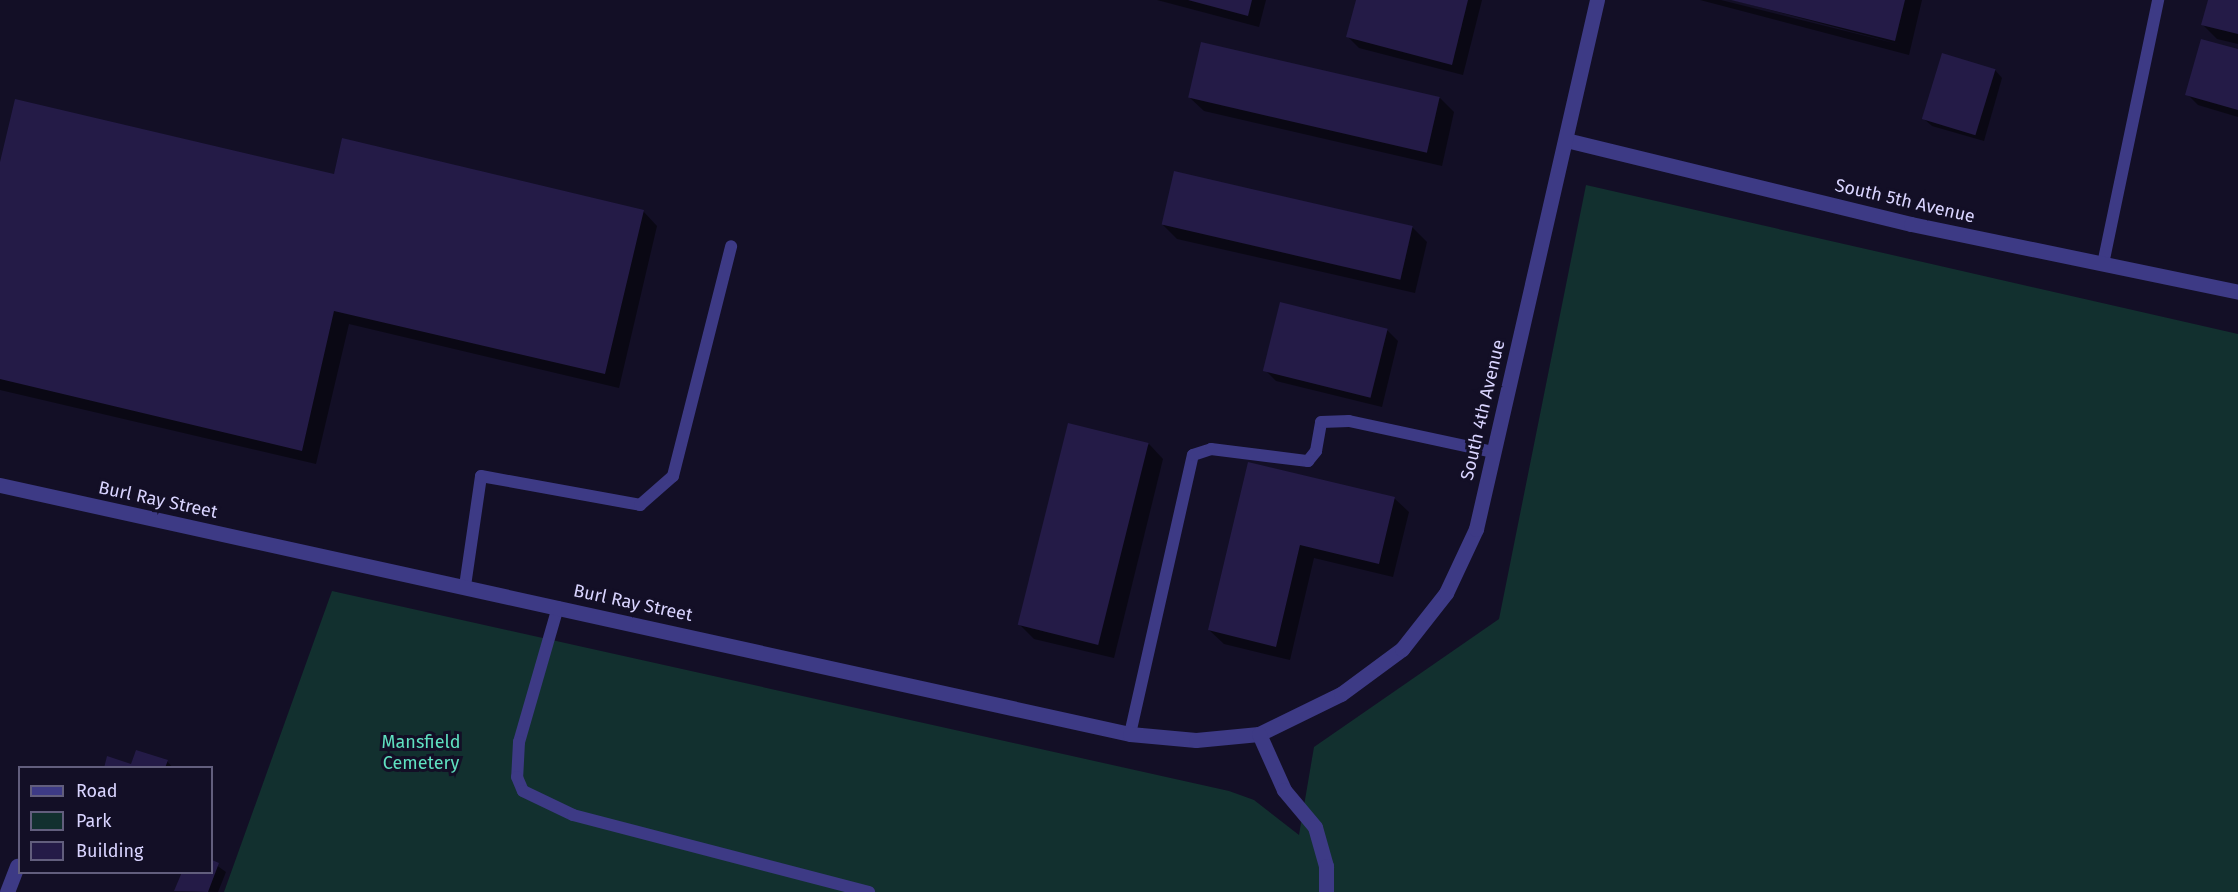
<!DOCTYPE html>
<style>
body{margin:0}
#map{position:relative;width:2238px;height:892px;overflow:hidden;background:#130f26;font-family:"Fira Sans",sans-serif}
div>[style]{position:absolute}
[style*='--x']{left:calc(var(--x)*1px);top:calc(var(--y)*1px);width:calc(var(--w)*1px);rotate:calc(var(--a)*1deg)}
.green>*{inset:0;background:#12302f}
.shadow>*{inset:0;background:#0007}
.building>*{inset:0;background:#241b47;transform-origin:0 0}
.service>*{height:12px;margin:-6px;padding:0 6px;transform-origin:6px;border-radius:6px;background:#3d3a85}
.minor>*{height:15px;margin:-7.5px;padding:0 7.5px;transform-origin:7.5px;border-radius:7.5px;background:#3d3a85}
span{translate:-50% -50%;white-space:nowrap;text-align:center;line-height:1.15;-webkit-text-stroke:6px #130f26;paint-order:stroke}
.street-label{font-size:18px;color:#d9d4ff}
.park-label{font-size:18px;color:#5fe0c0}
.legend{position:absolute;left:18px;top:766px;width:195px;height:108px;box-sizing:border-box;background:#130f26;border:2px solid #625e7d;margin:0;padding:8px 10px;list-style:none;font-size:18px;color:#d9d4ff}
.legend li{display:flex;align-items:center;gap:12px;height:30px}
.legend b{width:30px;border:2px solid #625e7d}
</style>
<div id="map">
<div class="green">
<div style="clip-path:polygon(1586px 185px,2238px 334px,2238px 892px,224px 892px,332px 591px,1229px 791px,1254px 800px,1299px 835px,1314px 747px,1499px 619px)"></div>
</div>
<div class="shadow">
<div style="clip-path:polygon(1157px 0,1266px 0,1259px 27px)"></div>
<div style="clip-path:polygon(1357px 0,1482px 0,1463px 75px,1359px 48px,1348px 37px)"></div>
<div style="clip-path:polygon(1700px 0,1721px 0,1902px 45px,1733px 0,1922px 0,1909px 55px)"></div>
<div style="clip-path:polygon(2209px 0,2238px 0,2238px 44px,2217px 39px,2203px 25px)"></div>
<div style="clip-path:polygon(2238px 51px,2238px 117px,2198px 105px,2187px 94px)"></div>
<div style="clip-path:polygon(1995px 70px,2002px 78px,1984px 141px,1932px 126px,1924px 119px)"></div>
<div style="clip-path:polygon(1189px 97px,1440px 98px,1454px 112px,1442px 166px,1204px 111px)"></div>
<div style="clip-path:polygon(0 168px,335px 176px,643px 211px,657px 226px,619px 388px,349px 324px,316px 464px,0 390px)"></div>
<div style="clip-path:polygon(1163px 225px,1412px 227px,1427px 242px,1415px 293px,1177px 239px)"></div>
<div style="clip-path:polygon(1387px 330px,1398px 341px,1382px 407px,1276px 381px,1265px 370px)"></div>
<div style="clip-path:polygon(1149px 444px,1163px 459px,1114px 658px,1034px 639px,1020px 625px)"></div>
<div style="clip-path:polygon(1249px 463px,1394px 498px,1409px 512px,1393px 577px,1314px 558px,1290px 660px,1224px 644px,1209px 630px)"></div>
<div style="clip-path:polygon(167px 761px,173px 768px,105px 768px,132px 765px)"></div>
<div style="clip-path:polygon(212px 862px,226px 872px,218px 892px,176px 891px,212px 872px)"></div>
</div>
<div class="building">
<div style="clip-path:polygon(1188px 0,1252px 0,1248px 16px)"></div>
<div style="clip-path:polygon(1356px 0,1468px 0,1452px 65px,1346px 37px)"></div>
<div style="clip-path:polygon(1731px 0,1905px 0,1895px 41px)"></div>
<div style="clip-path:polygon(2208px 0,2238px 0,2238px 34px,2201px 25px)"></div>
<div style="clip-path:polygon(2201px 39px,2238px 49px,2238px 110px,2185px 95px)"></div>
<div style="left:1201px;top:42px;width:245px;height:57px;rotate:13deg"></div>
<div style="left:1942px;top:53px;width:56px;height:69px;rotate:17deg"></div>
<div style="clip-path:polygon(15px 99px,334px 174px,342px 138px,644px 210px,605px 374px,334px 311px,302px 451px,0 379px,0 162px)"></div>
<div style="left:1174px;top:171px;width:245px;height:55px;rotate:13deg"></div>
<div style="left:1280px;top:302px;width:111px;height:71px;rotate:14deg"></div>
<div style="left:1068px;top:423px;width:83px;height:208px;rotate:14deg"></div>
<div style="clip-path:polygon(1248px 462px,1395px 497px,1379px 564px,1300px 545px,1276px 647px,1208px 630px)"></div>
<div style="clip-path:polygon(136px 750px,168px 760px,165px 768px,104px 768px,107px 756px,131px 764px)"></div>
<div style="clip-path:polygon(212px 860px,219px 863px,208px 892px,174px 891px,182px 872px,212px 872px)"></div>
</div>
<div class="service">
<div style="--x:2103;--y:264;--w:270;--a:-78.2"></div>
<div style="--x:465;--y:586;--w:111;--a:-81.7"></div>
<div style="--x:481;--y:476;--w:162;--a:10.3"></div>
<div style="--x:640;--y:505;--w:44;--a:-41.3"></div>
<div style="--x:673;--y:476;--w:237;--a:-75.8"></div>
<div style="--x:558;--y:607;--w:141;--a:106.1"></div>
<div style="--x:519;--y:742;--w:35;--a:93"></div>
<div style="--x:517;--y:777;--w:15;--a:67"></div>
<div style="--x:523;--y:791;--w:55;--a:25.6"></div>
<div style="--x:573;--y:815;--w:306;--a:14.6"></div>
<div style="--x:1130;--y:734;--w:286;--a:-77.3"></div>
<div style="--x:1193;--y:455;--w:19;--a:-18"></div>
<div style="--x:1211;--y:449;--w:98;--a:7.1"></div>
<div style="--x:1308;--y:461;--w:13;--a:-51"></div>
<div style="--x:1316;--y:451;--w:29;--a:-80"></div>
<div style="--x:1321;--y:422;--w:28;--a:-2"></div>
<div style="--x:1349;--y:421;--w:148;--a:12.1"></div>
</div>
<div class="minor">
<div style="--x:1566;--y:140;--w:355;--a:13.7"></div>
<div style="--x:1911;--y:224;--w:334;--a:11.7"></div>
<div style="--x:0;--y:485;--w:1157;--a:12.43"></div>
<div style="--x:1130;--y:734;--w:66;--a:5.2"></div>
<div style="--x:1196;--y:740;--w:63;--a:-5.4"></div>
<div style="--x:1259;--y:734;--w:91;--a:-26"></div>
<div style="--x:1341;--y:694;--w:76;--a:-36.4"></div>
<div style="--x:1402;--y:649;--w:71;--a:-51.8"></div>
<div style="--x:1446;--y:593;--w:71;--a:-64.9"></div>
<div style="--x:1476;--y:529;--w:543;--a:-77.12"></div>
<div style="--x:1259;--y:734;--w:61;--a:65.9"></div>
<div style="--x:1284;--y:790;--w:48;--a:50"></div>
<div style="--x:1315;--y:827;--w:41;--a:74.2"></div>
<div style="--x:1326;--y:866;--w:26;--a:90"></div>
<div style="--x:7;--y:892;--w:28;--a:-69"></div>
</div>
<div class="street-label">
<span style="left:1905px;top:201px;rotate:13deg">South 5th Avenue</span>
<span style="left:1483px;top:410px;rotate:-77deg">South 4th Avenue</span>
<span style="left:158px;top:500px;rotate:12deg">Burl Ray Street</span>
<span style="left:633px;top:603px;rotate:12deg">Burl Ray Street</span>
</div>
<div class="park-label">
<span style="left:421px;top:753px">Mansfield<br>Cemetery</span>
</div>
<ul class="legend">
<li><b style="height:8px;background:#3d3a85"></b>Road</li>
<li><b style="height:16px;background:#12302f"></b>Park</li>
<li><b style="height:16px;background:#241b47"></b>Building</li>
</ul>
</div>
